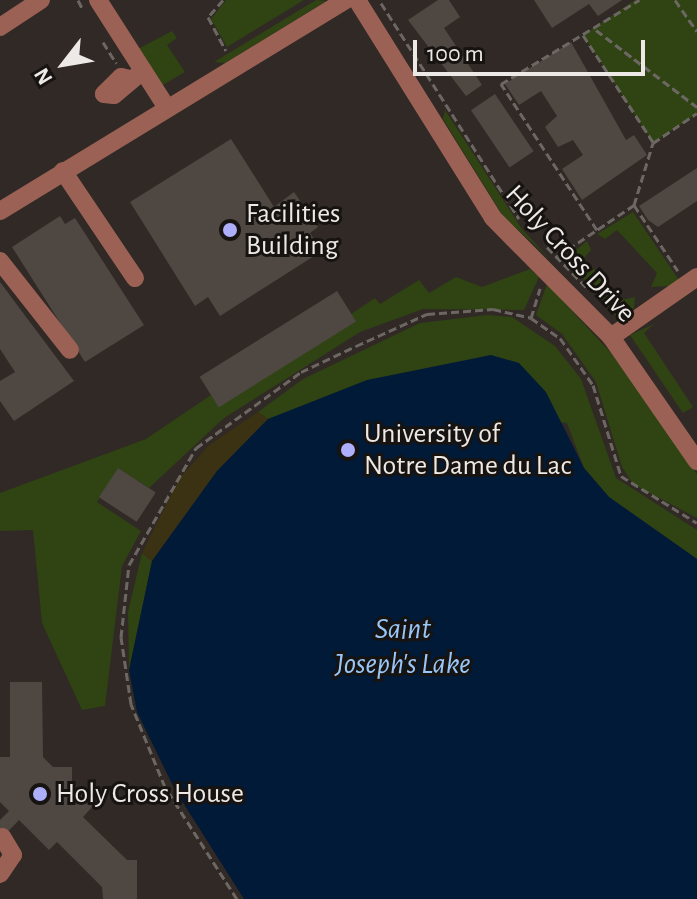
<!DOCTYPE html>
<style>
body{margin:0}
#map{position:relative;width:697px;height:899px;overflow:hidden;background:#302925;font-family:"Alegreya Sans",sans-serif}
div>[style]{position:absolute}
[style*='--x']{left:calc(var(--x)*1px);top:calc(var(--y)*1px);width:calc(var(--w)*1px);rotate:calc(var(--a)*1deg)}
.green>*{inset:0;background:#2f4412}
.sand>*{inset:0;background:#3a3212}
.water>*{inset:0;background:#001a37}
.building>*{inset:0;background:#4e4742;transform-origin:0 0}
.path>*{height:3px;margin-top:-1.5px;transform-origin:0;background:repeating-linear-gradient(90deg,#6d6764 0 8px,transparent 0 12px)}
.minor>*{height:18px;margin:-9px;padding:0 9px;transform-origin:9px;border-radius:9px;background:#9b6155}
.dots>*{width:22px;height:22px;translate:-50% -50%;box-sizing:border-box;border:4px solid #161311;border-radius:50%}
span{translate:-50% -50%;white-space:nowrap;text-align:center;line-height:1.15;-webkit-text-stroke:6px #161311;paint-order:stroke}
.poi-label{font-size:28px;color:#ede9e6}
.left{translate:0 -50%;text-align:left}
.street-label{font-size:28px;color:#ede9e6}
.water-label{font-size:30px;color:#98c6f8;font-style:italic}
.north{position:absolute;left:24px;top:24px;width:80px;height:80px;-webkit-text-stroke:6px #161311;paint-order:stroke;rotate:239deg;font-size:22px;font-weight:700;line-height:32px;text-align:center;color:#ede9e6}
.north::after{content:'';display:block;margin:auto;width:28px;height:36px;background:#ede9e6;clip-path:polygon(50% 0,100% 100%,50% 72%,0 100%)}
.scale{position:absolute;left:413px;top:40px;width:232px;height:36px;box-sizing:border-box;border:4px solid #ede9e6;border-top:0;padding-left:10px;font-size:24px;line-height:28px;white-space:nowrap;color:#ede9e6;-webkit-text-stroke:6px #161311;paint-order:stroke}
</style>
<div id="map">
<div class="green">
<div style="clip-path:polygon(226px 0,304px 0,227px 47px,211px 19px)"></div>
<div style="clip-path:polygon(316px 0,326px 1px,225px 63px,214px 62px)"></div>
<div style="clip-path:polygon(635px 0,697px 0,697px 114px,653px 143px,583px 35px)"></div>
<div style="clip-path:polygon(172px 31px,177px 38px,167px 45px,185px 72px,161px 86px,138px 49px)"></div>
<div style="clip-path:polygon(445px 110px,522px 229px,550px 259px,503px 216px,443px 119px)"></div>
<div style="clip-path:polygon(633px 212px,679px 280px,669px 286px,651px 287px,657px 273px,617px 230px,605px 239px,597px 234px)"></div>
<div style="clip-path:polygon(587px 241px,591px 250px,584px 258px,622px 300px,635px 297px,634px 308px,618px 319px,566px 258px)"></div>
<div style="clip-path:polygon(530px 269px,539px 277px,524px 310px,423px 309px,360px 332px,224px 418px,149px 488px,118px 468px,97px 502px,141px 531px,122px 566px,105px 706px,82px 710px,42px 623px,33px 530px,0 531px,0 493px,146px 439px,211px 395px,218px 405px,355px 322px,351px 314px,375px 298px,380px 304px,419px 280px,429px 293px,456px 277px,482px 287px)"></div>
<div style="clip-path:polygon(547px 284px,611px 353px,697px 474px,697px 518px,633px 484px,622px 467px,596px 382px,562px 334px,536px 315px)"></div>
<div style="clip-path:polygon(487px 315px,512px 317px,555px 346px,581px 379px,616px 478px,697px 530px,697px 559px,609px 497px,584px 468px,567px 423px,314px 404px,268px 419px,258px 412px,303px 379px,420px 323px)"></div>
<div style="clip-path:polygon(654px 324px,644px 333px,693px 407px,683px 413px,630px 335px)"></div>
<div style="clip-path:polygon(142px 553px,152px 561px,129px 670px,128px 612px)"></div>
</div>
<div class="sand">
<div style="clip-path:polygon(258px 412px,268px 419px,217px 471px,152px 561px,142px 553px,179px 479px,208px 446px)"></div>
</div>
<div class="water">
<div style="clip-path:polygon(491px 355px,519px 363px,546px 392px,584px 468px,609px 497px,697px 559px,697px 899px,244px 899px,175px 790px,137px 712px,129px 670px,152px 561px,217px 471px,268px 419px,367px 380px)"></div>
</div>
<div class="building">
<div style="clip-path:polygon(438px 0,449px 0,460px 17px,444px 28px,482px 85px,466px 96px,408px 20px)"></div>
<div style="clip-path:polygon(534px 0,622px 0,598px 16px,589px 4px,552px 28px)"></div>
<div style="clip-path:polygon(571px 42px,626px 140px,634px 135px,647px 155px,582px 200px,562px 169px,583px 155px,573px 140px,558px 147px,545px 127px,557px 116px,541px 91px,519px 105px,505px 84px)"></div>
<div style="left:495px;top:94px;width:69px;height:29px;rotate:56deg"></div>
<div style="clip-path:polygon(231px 139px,274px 207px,294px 192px,318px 227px,310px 233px,322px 251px,220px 316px,208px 297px,195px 306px,130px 202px)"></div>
<div style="clip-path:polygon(697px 168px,697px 201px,658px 227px,648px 220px,639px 206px)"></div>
<div style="clip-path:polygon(60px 216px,65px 224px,75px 218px,144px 325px,85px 362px,12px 247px)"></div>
<div style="clip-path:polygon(0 282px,74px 381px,14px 421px,0 401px,0 381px,15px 372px,0 349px)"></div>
<div style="left:337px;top:291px;width:36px;height:162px;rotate:58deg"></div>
<div style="left:118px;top:468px;width:45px;height:35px;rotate:33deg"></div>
<div style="clip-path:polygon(10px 682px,42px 682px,43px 757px,53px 767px,72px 767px,72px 786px,93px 806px,83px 817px,127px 860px,137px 860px,137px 899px,103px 899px,102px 887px,57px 842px,49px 850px,19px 820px,0 840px,0 820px,9px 811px,0 802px,0 757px,10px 757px)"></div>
</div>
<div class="path">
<div style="--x:78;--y:0;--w:9;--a:63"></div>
<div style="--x:223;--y:0;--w:23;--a:131"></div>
<div style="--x:208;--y:17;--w:38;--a:62"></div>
<div style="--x:675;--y:0;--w:38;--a:55"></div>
<div style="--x:381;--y:3;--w:256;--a:57.4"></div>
<div style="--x:596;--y:30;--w:127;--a:37.3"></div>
<div style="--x:583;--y:35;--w:128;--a:56.8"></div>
<div style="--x:103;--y:42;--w:25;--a:58"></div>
<div style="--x:634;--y:205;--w:79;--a:56.3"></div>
<div style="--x:597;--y:230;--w:175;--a:-123.3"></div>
<div style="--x:501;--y:84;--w:162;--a:-31.3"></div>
<div style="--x:547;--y:247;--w:60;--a:45.7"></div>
<div style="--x:558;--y:256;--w:92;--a:-33.9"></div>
<div style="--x:634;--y:205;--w:65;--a:-73"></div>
<div style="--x:653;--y:143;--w:53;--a:-34.3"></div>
<div style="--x:531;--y:318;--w:31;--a:-73"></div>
<div style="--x:237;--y:899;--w:133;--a:-122.7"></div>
<div style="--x:165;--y:787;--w:90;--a:-112.3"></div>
<div style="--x:131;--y:704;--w:68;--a:-98.5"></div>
<div style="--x:121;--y:637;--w:72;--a:-83.7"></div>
<div style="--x:129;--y:565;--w:135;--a:-60.2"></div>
<div style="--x:196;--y:448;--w:130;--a:-35.9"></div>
<div style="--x:301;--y:372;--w:61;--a:-25.3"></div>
<div style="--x:356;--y:346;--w:78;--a:-24.3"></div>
<div style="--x:427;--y:314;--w:66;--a:-4.3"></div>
<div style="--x:493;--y:309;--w:39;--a:13"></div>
<div style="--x:531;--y:318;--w:35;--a:35"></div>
<div style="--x:560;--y:338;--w:57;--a:54.9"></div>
<div style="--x:593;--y:385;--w:95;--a:72.9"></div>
<div style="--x:621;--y:476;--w:89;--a:31.7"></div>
</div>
<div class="minor">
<div style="--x:98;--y:0;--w:128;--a:57.4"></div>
<div style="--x:357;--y:0;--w:257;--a:58"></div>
<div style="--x:493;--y:218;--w:168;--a:45.2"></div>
<div style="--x:611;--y:337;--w:151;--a:55.3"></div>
<div style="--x:0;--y:27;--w:49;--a:-33.4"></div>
<div style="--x:130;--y:79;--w:9;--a:-167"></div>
<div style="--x:121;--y:77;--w:24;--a:135"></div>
<div style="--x:104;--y:94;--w:10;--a:6"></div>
<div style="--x:114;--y:95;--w:38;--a:-40"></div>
<div style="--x:63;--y:171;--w:129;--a:56.1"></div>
<div style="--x:0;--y:211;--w:405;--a:-31.4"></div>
<div style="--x:0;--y:261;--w:113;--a:51.8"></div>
<div style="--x:611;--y:337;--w:105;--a:-34.9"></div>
<div style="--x:0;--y:874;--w:23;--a:-56"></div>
<div style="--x:13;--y:855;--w:21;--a:-121"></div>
</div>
<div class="dots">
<div style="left:230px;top:230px;background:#adaffb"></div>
<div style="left:348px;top:450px;background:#adaffb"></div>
<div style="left:40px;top:794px;background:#adaffb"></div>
</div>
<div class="poi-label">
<span class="left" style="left:246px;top:230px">Facilities<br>Building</span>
<span class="left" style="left:364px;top:450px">University of<br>Notre Dame du Lac</span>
<span class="left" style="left:56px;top:794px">Holy Cross House</span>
</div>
<div class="street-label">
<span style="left:570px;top:254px;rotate:47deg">Holy Cross Drive</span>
</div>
<div class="water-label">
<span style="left:403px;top:646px">Saint<br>Joseph's Lake</span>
</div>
<div class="north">N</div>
<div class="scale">100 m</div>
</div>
